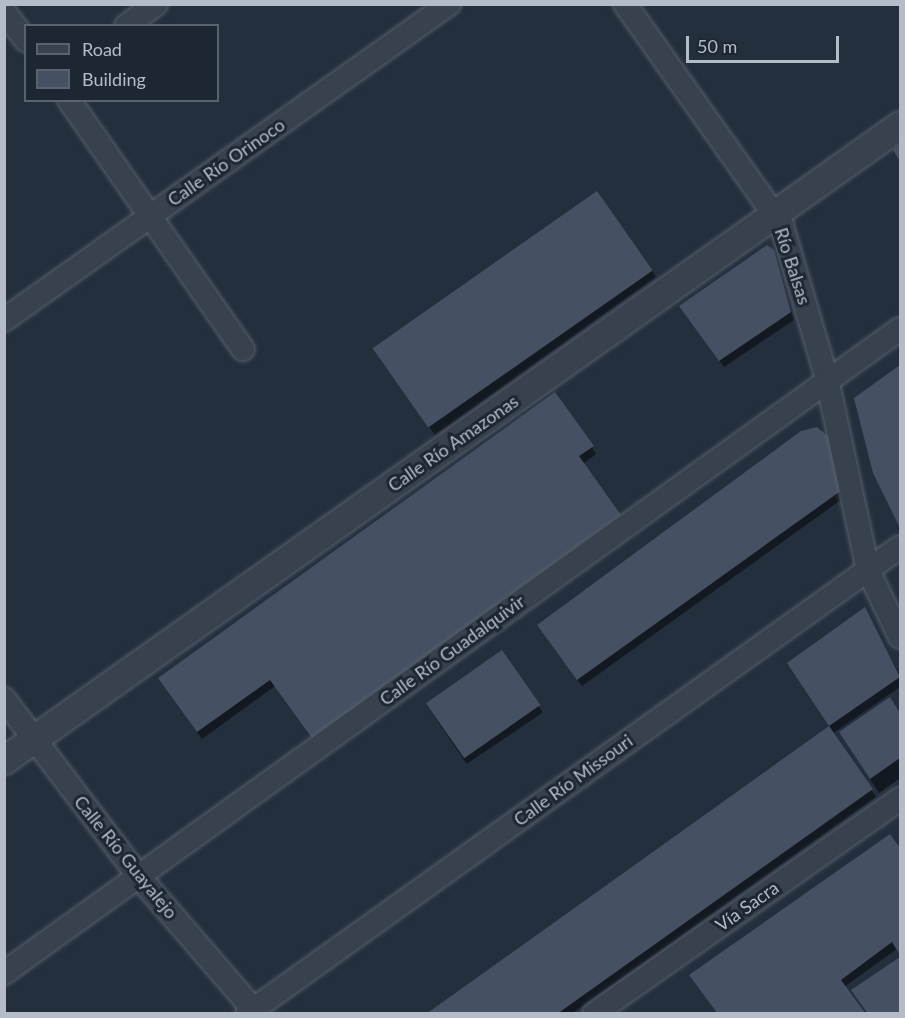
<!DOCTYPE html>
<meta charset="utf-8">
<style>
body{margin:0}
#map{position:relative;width:905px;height:1018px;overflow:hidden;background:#242f3e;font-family:Lato,sans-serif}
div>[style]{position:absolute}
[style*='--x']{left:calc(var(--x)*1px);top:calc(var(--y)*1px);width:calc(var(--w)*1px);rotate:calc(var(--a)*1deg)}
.shadow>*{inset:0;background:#0007;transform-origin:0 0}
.building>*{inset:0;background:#455162;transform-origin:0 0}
.roads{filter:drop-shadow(0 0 2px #565f6c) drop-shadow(0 0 2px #565f6c)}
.minor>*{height:22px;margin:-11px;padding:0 11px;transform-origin:11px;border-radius:11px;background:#38414e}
.tertiary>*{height:27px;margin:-13.5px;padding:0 13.5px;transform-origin:13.5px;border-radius:13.5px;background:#38414e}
span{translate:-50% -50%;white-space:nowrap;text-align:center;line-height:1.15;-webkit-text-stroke:6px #1d2633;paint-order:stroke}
.street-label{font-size:18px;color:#b4bcc9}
.frame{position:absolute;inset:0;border:6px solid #b4bcc9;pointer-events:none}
.legend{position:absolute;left:24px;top:24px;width:195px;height:78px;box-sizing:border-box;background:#1d2633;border:2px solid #59626f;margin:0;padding:8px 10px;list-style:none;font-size:18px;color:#b4bcc9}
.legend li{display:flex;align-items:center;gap:12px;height:30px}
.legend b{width:30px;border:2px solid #59626f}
.scale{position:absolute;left:686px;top:36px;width:153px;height:27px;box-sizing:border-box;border:3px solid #b4bcc9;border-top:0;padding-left:8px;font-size:18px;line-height:21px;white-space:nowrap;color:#b4bcc9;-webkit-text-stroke:4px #1d2633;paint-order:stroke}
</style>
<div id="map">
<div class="shadow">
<div style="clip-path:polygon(773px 251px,794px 320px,724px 367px,685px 313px)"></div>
<div style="clip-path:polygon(652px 270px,656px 277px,435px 435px,380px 359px)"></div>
<div style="clip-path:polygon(900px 367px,900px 525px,875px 472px,856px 399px)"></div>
<div style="clip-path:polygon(802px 433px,845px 497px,582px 686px,543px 633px)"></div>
<div style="clip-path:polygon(592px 447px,596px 454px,583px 464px,624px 523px,317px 744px,275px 686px,202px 739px,164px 686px)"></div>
<div style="clip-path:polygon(864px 610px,900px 675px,900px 687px,832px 734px,876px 797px,571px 1014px,432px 1014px,830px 727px,793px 670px)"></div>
<div style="left:502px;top:652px;width:73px;height:92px;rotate:56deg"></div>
<div style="clip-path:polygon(890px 699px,900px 715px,900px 778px,879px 793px,849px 747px)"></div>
<div style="clip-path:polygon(889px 836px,900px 851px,900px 953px,897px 949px,844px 987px,718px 1014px)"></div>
<div style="clip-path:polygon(899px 958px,900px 1014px,868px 1014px)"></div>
</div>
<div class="building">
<div style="clip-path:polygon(900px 145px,900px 161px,893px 150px)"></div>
<div style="left:597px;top:191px;width:97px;height:274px;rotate:55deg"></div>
<div style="clip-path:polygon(767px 245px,774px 250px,791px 312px,719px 361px,679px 306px)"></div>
<div style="clip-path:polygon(900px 365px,900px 528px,873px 473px,854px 398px)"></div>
<div style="clip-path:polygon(555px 392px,594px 446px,579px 456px,621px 515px,312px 738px,270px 680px,197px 732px,158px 678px)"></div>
<div style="clip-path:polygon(817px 427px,830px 438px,842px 490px,577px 680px,537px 625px,801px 431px)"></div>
<div style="clip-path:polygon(865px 607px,900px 677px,829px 726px,873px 789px,557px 1014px,426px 1014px,829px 726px,787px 663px)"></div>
<div style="left:502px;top:650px;width:67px;height:93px;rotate:55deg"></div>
<div style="clip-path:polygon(890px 697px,900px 713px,900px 758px,870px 779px,839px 732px)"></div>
<div style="clip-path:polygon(890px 834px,900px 848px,900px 955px,892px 942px,841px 980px,866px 1014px,718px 1014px,689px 975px)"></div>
<div style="clip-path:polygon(900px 957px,900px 1014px,868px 1014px,851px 990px)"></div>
</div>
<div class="roads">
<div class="minor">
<div style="--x:625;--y:4;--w:272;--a:54.7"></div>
<div style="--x:782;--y:226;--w:159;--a:73.6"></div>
<div style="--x:827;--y:379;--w:195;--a:77.9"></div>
<div style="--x:868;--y:570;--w:74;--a:64.5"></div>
<div style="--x:4;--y:12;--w:36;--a:52"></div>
<div style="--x:126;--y:26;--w:37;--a:-36"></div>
<div style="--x:69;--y:100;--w:304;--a:55.1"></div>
<div style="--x:4;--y:320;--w:546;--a:-35.38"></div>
<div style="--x:4;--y:699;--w:223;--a:52.8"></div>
<div style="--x:139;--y:877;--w:174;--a:49.2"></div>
<div style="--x:4;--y:973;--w:1103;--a:-35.71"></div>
<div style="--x:247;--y:1014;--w:803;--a:-35.57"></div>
<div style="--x:594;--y:1014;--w:374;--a:-35.1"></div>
</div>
<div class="tertiary">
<div style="--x:4;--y:760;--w:1098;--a:-35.33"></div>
</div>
</div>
<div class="street-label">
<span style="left:226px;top:162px;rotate:-35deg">Calle Río Orinoco</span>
<span style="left:793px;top:266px;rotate:72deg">Río Balsas</span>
<span style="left:453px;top:443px;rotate:-35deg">Calle Río Amazonas</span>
<span style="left:452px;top:650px;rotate:-36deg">Calle Río Guadalquivir</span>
<span style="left:573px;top:780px;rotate:-36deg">Calle Río Missouri</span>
<span style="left:126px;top:857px;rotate:51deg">Calle Río Guayalejo</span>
<span style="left:747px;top:906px;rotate:-35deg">Vía Sacra</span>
</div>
<div class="frame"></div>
<ul class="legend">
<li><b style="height:8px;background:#38414e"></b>Road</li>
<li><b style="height:16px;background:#455162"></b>Building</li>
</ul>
<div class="scale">50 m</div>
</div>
